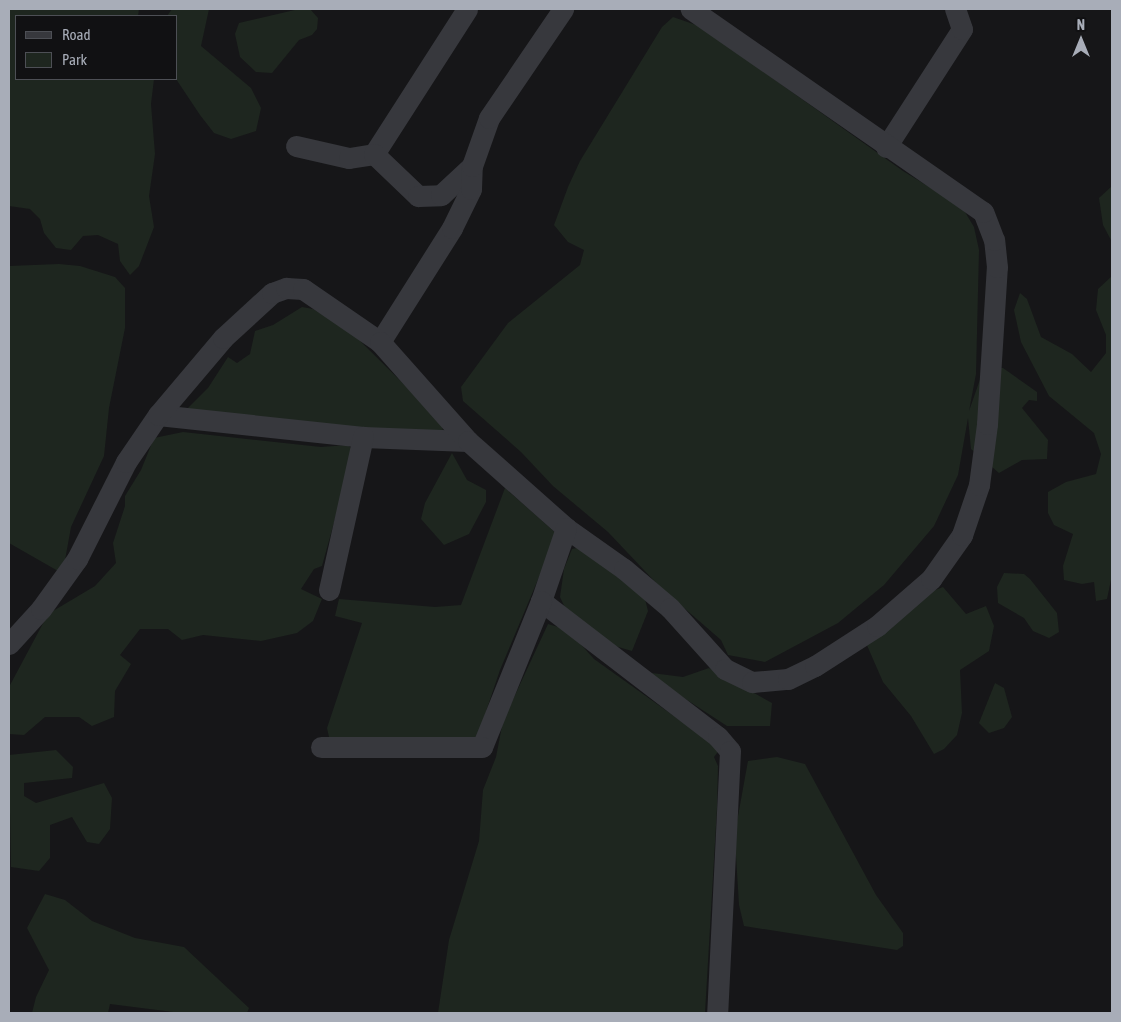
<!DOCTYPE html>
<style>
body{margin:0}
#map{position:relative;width:1121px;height:1022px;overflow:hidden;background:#161618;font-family:"Asap Condensed",sans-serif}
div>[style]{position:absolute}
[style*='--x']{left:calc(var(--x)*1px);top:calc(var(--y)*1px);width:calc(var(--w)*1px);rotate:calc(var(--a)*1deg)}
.green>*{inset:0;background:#1e261f}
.minor>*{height:21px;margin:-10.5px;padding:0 10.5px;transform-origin:10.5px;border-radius:10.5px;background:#37383d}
span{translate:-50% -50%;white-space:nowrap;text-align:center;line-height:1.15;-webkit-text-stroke:4px #111113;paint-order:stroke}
.frame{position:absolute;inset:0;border:10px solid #a8adb8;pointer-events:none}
.legend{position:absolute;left:15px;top:15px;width:162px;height:65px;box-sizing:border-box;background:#111113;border:1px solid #4d4f55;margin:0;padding:6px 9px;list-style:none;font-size:15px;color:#a8adb8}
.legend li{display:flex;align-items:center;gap:10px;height:25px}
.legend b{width:25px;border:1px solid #4d4f55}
.north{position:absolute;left:1056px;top:15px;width:50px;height:50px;-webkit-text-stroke:4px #111113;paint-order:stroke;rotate:0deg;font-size:14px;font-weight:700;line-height:20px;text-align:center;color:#a8adb8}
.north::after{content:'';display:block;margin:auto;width:18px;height:22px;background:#a8adb8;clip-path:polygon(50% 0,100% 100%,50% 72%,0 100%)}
</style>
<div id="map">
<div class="green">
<div style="clip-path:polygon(9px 9px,139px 9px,138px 16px,16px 16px,16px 79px,154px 79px,151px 104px,155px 154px,149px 196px,154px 227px,139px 266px,130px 275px,120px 261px,118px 244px,98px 235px,83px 236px,71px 250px,56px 248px,44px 233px,40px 219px,30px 209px,9px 206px)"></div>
<div style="clip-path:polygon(172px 9px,209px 9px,201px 46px,251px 88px,261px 108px,256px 131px,231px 139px,214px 133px,200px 115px,176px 79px,176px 16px,167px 16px)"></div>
<div style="clip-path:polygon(299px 9px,310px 9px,318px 18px,317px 29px,312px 35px,299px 40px,272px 73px,256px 72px,240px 57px,235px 34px,239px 23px)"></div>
<div style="clip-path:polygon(673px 17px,699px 26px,903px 171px,962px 207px,974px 227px,979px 250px,976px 374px,969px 411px,984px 368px,1003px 368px,1037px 392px,1037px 401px,1029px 400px,1022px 408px,1048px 440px,1047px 459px,1022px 460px,999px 473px,971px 449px,968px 418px,958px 475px,934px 526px,884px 585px,838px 623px,765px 662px,728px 655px,721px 640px,660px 587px,608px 532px,553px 486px,521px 452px,463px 401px,461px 387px,508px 323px,580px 265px,584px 250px,568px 242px,554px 225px,568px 187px,580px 161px,662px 27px)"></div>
<div style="clip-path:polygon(1112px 186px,1112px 242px,1103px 225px,1099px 198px)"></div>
<div style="clip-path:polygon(59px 264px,80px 266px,115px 277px,125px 288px,125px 328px,109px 408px,104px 456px,71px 527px,65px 560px,58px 571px,9px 543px,9px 266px)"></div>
<div style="clip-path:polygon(1112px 276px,1112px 575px,1107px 599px,1096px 601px,1094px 582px,1082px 584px,1064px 580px,1063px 566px,1073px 534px,1054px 525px,1048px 513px,1048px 492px,1066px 482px,1096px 474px,1101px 454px,1094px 433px,1049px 396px,1021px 342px,1014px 310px,1020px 293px,1027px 299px,1041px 337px,1072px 354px,1091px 372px,1106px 353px,1106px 335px,1096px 310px,1098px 289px)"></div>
<div style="clip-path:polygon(302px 307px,313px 309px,350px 331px,441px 421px,443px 431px,402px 431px,183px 413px,208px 388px,228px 357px,237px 363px,250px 354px,255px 331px,273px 325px)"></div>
<div style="clip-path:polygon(183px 432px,321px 447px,347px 445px,354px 450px,322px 566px,314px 569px,301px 589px,322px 599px,313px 621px,297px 633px,261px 641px,203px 635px,182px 640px,168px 629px,140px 629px,120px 655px,131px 664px,115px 691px,114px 717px,92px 726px,79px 717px,45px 717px,24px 735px,9px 734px,9px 687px,48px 614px,95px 586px,116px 563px,113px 543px,125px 506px,125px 496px,141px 470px,154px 438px)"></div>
<div style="clip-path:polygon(452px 453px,467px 480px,486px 490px,486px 502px,469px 534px,444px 545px,421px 519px,425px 503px)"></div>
<div style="clip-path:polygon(505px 488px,557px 534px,500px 670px,476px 741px,329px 737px,327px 728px,362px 623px,335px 616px,339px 599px,435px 607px,461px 605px)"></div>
<div style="clip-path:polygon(581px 547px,645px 599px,648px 611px,632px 651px,608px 644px,567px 612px,560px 597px,564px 569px,572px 549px)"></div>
<div style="clip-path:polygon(1004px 573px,1024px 574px,1030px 579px,1057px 613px,1059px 632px,1049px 638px,1033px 631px,1024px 618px,998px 603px,997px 587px)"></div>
<div style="clip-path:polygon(943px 587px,966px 614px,986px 606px,994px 626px,989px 651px,960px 670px,962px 713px,957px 735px,944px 749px,934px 754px,911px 716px,883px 682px,866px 643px,933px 591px)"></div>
<div style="clip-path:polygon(548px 624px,568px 630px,594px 659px,720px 749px,714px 757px,718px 766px,717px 808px,705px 1013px,438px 1013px,449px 940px,479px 841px,483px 790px,496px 757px,503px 721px)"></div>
<div style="clip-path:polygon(709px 668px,772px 703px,770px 726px,727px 726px,644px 672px,683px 677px)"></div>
<div style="clip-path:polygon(995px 683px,1004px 688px,1012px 717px,1004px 728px,989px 733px,979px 723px)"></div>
<div style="clip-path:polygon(56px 750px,73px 767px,72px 778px,24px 783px,24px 796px,36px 803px,104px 783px,112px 798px,110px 829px,99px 844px,87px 842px,72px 817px,50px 825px,50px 858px,39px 871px,11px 867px,9px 755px)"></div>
<div style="clip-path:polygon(777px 757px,805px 764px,876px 895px,903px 933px,903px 946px,897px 950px,744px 926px,739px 905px,736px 856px,736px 827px,748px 761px)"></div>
<div style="clip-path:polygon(45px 894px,65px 900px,92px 921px,135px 938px,184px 947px,249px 1008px,247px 1013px,181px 1013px,110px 1004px,108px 1013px,32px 1013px,36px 997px,49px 970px,27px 928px)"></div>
</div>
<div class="minor">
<div style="--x:296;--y:146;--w:54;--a:12.8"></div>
<div style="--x:349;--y:158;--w:25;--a:-9"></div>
<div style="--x:374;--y:154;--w:172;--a:-57.3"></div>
<div style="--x:886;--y:147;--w:140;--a:-57.2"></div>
<div style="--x:962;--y:29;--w:21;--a:-109"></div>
<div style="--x:374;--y:154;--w:61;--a:43.7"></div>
<div style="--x:418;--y:196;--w:23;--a:-2"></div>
<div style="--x:441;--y:195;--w:42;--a:-43.1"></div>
<div style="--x:380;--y:342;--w:135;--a:-57.7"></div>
<div style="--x:452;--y:228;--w:43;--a:-64"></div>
<div style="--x:471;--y:189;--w:23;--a:-88"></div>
<div style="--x:472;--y:166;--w:51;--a:-70.5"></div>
<div style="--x:489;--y:118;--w:132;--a:-55.8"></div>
<div style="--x:158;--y:415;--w:206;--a:6.1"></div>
<div style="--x:363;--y:437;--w:105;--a:2.2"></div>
<div style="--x:566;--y:528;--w:71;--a:35.3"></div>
<div style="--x:624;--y:569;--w:60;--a:40.3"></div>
<div style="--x:670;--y:608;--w:82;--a:48"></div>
<div style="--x:725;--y:669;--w:30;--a:26"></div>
<div style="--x:752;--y:682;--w:36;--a:-5"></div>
<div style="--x:788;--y:679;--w:30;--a:-26"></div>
<div style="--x:815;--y:666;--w:74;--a:-32.8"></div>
<div style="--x:877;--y:626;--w:72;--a:-41"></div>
<div style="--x:931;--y:579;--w:54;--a:-54.8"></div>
<div style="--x:962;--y:535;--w:53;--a:-71.2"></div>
<div style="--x:979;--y:485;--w:62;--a:-82.5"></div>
<div style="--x:987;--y:424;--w:157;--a:-86.4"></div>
<div style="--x:997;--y:267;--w:27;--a:-96"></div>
<div style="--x:994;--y:240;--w:30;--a:-111"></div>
<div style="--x:983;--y:212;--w:356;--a:-145.2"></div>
<div style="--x:329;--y:590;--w:157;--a:-77.5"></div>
<div style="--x:541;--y:601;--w:223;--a:37.5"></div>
<div style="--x:718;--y:737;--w:18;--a:49"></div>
<div style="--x:730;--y:751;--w:262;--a:92.8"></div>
<div style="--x:9;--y:644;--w:47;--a:-47.6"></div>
<div style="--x:41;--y:609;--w:62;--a:-54.2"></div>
<div style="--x:77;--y:559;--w:109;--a:-63.2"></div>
<div style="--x:126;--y:462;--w:57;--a:-55.8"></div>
<div style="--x:158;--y:415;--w:101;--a:-49.8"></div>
<div style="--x:223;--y:338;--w:67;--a:-42.6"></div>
<div style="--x:272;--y:293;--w:15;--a:-20"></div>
<div style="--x:286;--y:288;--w:17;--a:3"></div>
<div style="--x:303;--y:289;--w:93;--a:34.5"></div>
<div style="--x:380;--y:342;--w:132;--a:48.4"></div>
<div style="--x:468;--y:441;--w:131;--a:41.6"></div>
<div style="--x:566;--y:528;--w:77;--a:108.9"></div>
<div style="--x:541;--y:601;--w:157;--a:112"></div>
<div style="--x:482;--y:747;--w:161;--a:180"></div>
</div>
<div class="frame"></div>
<ul class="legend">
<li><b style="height:6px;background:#37383d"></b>Road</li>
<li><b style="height:14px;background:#1e261f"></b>Park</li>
</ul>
<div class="north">N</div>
</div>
